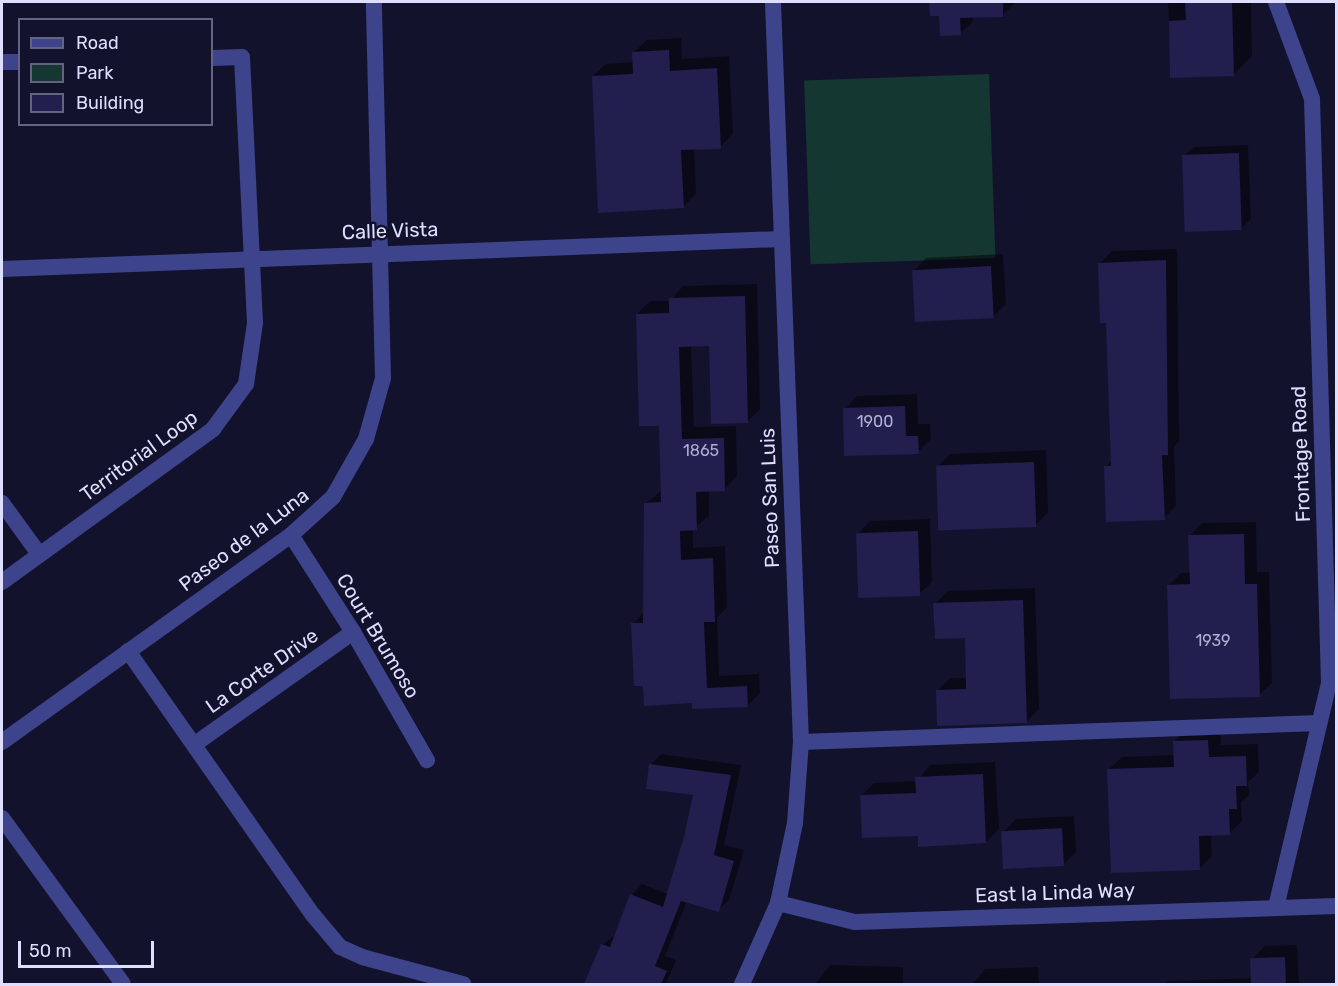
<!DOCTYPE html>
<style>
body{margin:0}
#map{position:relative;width:1338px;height:986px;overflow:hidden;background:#13122d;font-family:Rubik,sans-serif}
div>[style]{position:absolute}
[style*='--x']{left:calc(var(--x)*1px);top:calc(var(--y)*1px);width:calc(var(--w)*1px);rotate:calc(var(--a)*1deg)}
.green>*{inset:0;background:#153732;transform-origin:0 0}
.shadow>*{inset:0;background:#0007}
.building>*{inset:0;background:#221e4e;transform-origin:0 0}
.minor>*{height:16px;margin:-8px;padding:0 8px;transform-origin:8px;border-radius:8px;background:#3d448b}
span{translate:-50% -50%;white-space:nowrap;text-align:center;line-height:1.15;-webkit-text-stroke:5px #13122d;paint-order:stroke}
.number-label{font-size:16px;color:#afaed3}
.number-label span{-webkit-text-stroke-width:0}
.street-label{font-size:20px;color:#dedeff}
.frame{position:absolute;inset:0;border:3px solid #dedeff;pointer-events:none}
.legend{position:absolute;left:18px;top:18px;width:195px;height:108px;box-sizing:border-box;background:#13122d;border:2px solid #646481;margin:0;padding:8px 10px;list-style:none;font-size:18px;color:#dedeff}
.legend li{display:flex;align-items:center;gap:12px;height:30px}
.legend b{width:30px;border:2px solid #646481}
.scale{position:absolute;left:18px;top:941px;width:136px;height:27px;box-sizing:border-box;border:3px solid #dedeff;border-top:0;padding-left:8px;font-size:18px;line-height:21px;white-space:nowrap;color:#dedeff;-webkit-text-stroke:4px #13122d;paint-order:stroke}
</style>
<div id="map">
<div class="green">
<div style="left:989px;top:74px;width:184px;height:185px;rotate:88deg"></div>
</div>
<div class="shadow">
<div style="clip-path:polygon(931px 2px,1015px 2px,1015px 3px,1003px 15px,973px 16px,973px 21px,960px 34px,940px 14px,931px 15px)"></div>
<div style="clip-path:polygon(1168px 2px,1251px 2px,1252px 56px,1233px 75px,1172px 76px)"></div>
<div style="clip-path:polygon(681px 38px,682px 59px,729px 56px,733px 134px,720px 147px,694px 148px,696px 194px,683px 207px,593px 76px,606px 64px,634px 62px,634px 52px,647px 40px)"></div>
<div style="clip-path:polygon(1248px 145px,1251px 219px,1241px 229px,1184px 156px,1194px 147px)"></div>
<div style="clip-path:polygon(1177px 249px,1179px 441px,1174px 447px,1176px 506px,1164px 518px,1106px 467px,1112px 460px,1107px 321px,1100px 263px,1112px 251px)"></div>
<div style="clip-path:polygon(1003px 254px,1006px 304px,993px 317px,914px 271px,926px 258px)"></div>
<div style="clip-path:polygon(757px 284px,760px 409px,747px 422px,710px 344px,691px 345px,694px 427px,736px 426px,737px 476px,725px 489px,709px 490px,709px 516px,693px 529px,693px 548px,725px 546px,727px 607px,717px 618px,719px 676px,759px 674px,760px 693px,748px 705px,693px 702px,645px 684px,633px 624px,645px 611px,646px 503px,662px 490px,660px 424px,637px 314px,650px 301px,670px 301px,683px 286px)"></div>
<div style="clip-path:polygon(917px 394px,918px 424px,930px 424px,931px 439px,918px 452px,845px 409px,857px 396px)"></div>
<div style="clip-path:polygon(1046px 450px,1048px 512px,1036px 525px,938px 466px,950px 454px)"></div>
<div style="clip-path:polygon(930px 519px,932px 582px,919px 594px,858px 534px,870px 521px)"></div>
<div style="clip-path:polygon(1256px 522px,1257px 572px,1269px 572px,1272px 683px,1259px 695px,1169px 585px,1181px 573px,1191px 572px,1190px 536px,1202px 523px)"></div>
<div style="clip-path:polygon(1035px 588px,1039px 709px,1026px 722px,937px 691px,950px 678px,968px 678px,966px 636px,935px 604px,948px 591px)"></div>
<div style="clip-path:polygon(1220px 728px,1221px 745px,1258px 744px,1259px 772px,1248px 782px,1249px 795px,1241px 802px,1242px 821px,1229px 834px,1211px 834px,1212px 856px,1199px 869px,1109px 769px,1122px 757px,1175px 755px,1174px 742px,1187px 729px)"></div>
<div style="clip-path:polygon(661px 754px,741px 765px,724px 845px,744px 850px,729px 900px,718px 910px,687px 901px,665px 956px,676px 960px,666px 984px,585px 984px,602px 945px,616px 935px,632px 895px,642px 884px,668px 894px,695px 794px,651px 764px)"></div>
<div style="clip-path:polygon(995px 762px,999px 829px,986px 842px,919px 834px,861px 796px,874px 783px,917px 781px,930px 765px)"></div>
<div style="clip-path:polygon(1074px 816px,1076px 852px,1063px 865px,1003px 832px,1016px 819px)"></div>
<div style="clip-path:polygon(1297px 945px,1299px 984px,1165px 984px,1168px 981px,1253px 978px,1252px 959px,1265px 946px)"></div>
<div style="clip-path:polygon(830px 965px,903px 967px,903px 984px,815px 984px)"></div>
<div style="clip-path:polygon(1038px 967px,1039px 984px,973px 984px,985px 969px)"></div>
</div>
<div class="building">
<div style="clip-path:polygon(929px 2px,1003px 2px,1003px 17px,960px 18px,961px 35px,940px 36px,939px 16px,930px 16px)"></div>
<div style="clip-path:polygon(1185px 2px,1232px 2px,1234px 76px,1170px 78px,1169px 21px,1186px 20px)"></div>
<div style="clip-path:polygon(669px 50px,670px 71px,717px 68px,721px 149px,681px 150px,684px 208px,598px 213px,592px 76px,633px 74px,632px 52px)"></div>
<div style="left:1239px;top:153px;width:77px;height:57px;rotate:88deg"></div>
<div style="clip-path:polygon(1166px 260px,1168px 455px,1162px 455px,1165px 520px,1106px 522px,1104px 466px,1111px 466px,1106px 323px,1100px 323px,1098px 263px)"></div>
<div style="left:991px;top:266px;width:52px;height:79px;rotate:87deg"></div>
<div style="clip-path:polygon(745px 296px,748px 423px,711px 424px,709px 346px,679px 347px,682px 439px,724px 438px,725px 491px,696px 492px,697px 530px,680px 531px,681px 560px,713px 558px,715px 622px,704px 622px,707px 688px,747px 686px,748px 707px,692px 709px,692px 703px,644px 706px,643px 686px,634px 686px,631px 623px,643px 623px,644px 503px,661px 502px,659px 426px,639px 426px,636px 314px,669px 313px,669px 298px)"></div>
<div style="clip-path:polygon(905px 406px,906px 436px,918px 436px,919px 454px,844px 456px,843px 408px)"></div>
<div style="left:1034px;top:462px;width:65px;height:98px;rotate:88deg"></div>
<div style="left:918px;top:531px;width:65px;height:62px;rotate:88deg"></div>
<div style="clip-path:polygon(1244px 534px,1245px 584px,1257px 584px,1260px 697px,1170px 699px,1167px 585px,1190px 584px,1188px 535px)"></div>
<div style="clip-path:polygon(1023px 600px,1027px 723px,937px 726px,936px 690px,966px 689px,965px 638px,935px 639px,933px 603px)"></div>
<div style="clip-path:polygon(1208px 740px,1209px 757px,1246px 756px,1247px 786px,1236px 786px,1237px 809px,1229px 809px,1230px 835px,1199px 836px,1200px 870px,1111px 873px,1107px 769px,1174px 767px,1173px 741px)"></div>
<div style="clip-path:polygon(649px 764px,731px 775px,714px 855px,734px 861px,719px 912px,681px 901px,655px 966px,667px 971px,661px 984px,584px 984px,601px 944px,610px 947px,630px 894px,663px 907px,684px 836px,693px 795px,646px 789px)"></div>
<div style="clip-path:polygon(983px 774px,986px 843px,918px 847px,918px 836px,862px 838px,860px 795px,916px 793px,915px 777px)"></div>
<div style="left:1062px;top:828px;width:38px;height:61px;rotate:87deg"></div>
<div style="left:1285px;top:957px;width:27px;height:35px;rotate:88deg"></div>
</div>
<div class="minor">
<div style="--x:1276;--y:2;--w:103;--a:69.6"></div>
<div style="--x:1312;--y:99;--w:584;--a:88.33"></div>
<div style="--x:1329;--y:683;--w:230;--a:103.3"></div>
<div style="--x:2;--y:62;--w:18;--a:0"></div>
<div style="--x:2;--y:269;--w:780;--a:-2.21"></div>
<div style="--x:2;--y:503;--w:63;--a:54"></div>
<div style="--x:291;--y:535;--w:115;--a:57.4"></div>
<div style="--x:353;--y:632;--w:148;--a:60"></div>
<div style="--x:2;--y:582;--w:261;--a:-35.9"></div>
<div style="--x:213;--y:429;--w:56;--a:-53.7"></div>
<div style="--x:246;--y:384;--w:62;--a:-81.6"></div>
<div style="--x:255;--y:323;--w:266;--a:-92.8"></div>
<div style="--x:242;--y:57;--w:30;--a:178"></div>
<div style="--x:128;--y:651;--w:322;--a:55"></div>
<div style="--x:313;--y:915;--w:42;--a:49.8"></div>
<div style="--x:340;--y:947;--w:24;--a:24"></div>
<div style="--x:362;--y:957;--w:105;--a:15"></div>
<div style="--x:2;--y:742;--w:355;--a:-35.6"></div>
<div style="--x:291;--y:535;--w:57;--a:-42.1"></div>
<div style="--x:333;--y:497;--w:67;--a:-60.4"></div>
<div style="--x:366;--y:439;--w:63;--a:-74.4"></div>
<div style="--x:383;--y:378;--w:376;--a:-91.4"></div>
<div style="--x:801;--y:742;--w:518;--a:-2.1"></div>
<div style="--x:195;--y:744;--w:194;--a:-35.3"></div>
<div style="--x:2;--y:818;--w:205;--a:53.9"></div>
<div style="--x:778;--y:903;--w:79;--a:13.9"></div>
<div style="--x:855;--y:922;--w:481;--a:-1.9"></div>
<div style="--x:742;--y:984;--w:89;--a:-66"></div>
<div style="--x:778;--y:903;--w:82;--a:-78"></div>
<div style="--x:795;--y:823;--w:81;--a:-85.8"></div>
<div style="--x:801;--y:742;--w:741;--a:-92.17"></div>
</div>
<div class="number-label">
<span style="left:875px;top:422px">1900</span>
<span style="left:701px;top:451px">1865</span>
<span style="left:1213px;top:641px">1939</span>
</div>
<div class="street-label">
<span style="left:390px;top:231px;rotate:-2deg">Calle Vista</span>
<span style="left:1301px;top:454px;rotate:-92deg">Frontage Road</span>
<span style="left:139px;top:456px;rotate:-36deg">Territorial Loop</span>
<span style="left:770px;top:498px;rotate:-92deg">Paseo San Luis</span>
<span style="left:244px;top:540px;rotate:-37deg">Paseo de la Luna</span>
<span style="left:378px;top:636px;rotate:59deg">Court Brumoso</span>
<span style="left:262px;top:671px;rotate:-35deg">La Corte Drive</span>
<span style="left:1055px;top:893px;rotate:-2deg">East la Linda Way</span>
</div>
<div class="frame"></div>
<ul class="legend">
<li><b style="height:8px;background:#3d448b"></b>Road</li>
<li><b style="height:16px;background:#153732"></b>Park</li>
<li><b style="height:16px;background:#221e4e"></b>Building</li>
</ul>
<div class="scale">50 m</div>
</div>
